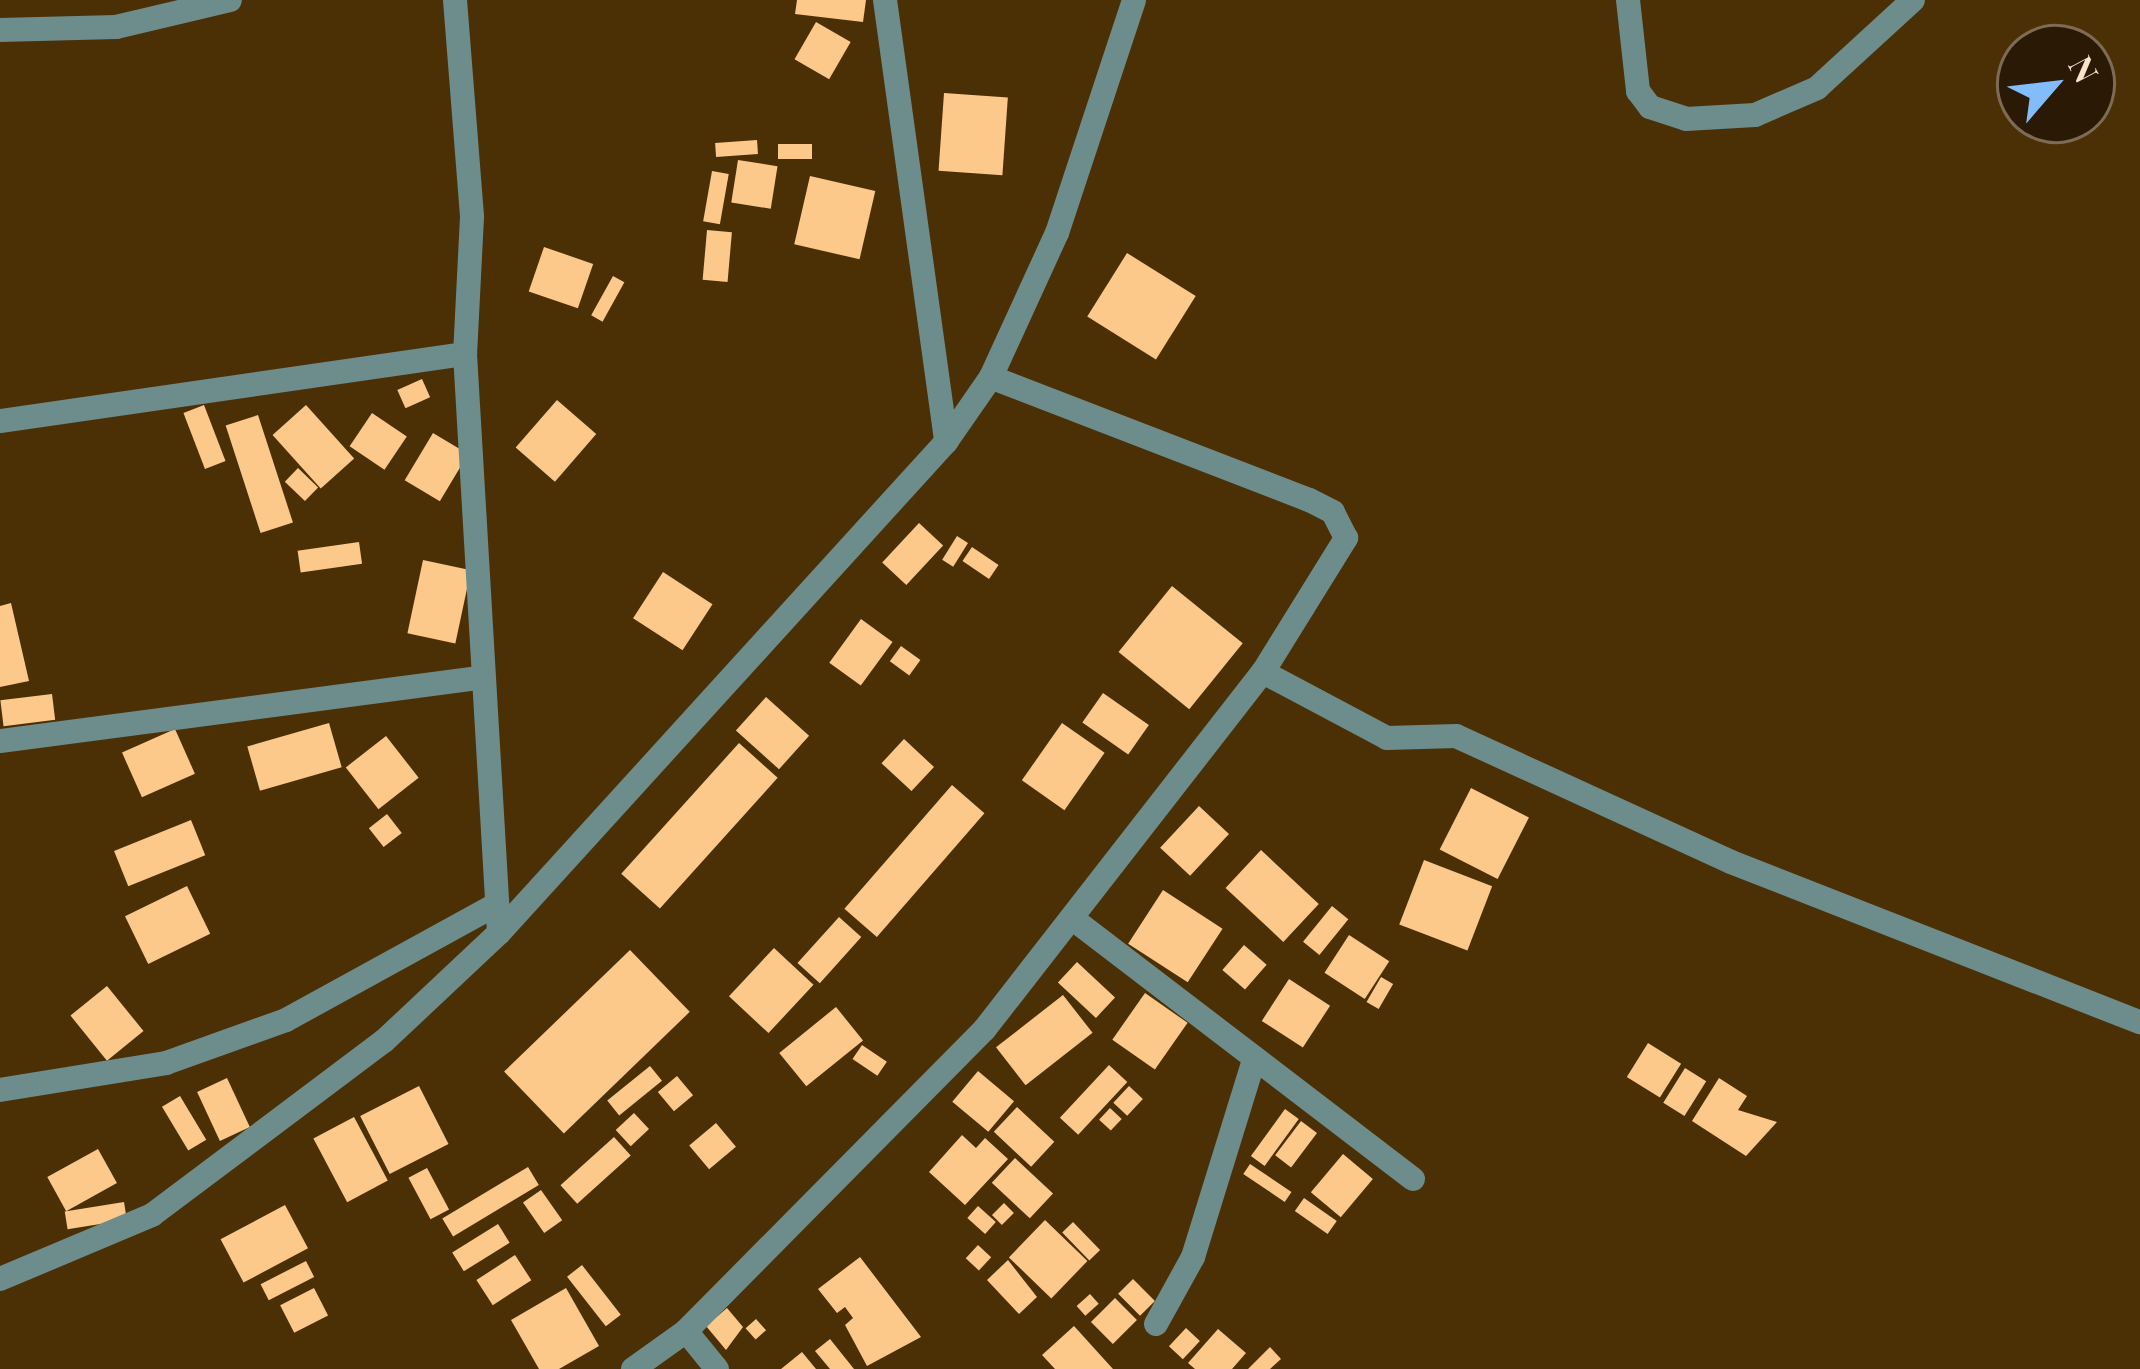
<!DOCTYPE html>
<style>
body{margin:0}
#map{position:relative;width:2140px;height:1369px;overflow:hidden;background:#4b3006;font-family:"Playfair Display",serif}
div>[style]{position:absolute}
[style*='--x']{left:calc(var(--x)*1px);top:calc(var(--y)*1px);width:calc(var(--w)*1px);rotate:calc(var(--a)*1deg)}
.building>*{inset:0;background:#fcc98b;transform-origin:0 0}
.minor>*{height:24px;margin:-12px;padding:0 12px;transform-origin:12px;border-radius:12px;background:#6c8d8b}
span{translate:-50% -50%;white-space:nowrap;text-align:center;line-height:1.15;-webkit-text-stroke:12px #2a1a05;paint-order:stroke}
.north{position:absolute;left:1996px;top:24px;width:120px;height:120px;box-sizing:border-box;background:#2a1a05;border:3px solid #7d6b54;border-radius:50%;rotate:62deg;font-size:33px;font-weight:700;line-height:48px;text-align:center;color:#fae5cb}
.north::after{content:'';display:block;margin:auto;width:42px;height:54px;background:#83bcfb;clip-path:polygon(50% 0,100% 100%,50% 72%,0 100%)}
</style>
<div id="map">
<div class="building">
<div style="clip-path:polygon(797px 0,866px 0,863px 22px,795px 14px)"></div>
<div style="left:816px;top:22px;width:40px;height:43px;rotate:30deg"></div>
<div style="left:944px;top:93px;width:64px;height:78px;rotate:4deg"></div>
<div style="left:757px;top:140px;width:14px;height:42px;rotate:86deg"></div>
<div style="left:778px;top:144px;width:34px;height:15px"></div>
<div style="left:738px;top:160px;width:40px;height:43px;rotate:9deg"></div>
<div style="left:712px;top:171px;width:17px;height:51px;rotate:10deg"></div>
<div style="left:810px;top:176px;width:67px;height:70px;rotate:13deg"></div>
<div style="left:707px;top:230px;width:25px;height:50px;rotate:5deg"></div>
<div style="left:544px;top:247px;width:52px;height:47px;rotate:19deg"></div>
<div style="left:1127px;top:253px;width:81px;height:75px;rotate:32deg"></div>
<div style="left:613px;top:276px;width:13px;height:45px;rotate:29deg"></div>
<div style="left:422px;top:379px;width:20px;height:27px;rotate:66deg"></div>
<div style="left:557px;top:400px;width:52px;height:63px;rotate:41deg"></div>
<div style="left:204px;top:405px;width:60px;height:22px;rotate:69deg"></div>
<div style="left:306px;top:405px;width:72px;height:45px;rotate:48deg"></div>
<div style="left:372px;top:413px;width:42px;height:40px;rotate:34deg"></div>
<div style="left:258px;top:415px;width:113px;height:34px;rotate:72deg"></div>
<div style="left:433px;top:433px;width:41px;height:55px;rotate:31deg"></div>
<div style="left:298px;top:468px;width:28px;height:19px;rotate:44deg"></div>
<div style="left:919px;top:523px;width:33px;height:54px;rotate:43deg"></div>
<div style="left:957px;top:536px;width:13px;height:28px;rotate:32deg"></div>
<div style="left:359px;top:542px;width:22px;height:62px;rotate:82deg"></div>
<div style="left:972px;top:547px;width:32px;height:17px;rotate:34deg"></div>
<div style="left:423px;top:560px;width:49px;height:75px;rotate:12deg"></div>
<div style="left:663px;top:572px;width:59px;height:55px;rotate:33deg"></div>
<div style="left:1172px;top:586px;width:91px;height:85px;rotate:39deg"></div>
<div style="clip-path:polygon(11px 603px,29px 681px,0 687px,0 606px)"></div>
<div style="left:861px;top:619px;width:39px;height:54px;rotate:36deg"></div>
<div style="left:901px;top:646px;width:24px;height:19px;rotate:36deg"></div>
<div style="left:1103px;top:693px;width:56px;height:36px;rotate:35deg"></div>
<div style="left:52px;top:694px;width:26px;height:52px;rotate:83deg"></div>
<div style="left:766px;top:697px;width:58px;height:45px;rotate:42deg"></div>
<div style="left:329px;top:723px;width:46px;height:85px;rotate:74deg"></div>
<div style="left:1062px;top:723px;width:52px;height:70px;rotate:35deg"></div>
<div style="left:175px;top:729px;width:49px;height:58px;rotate:66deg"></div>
<div style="left:386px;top:736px;width:53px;height:51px;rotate:52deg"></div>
<div style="left:904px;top:739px;width:41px;height:33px;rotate:43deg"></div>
<div style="left:739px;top:743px;width:52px;height:176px;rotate:42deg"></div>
<div style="left:952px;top:785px;width:43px;height:164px;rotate:41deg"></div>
<div style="left:1471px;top:788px;width:65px;height:69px;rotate:27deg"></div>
<div style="left:1199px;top:806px;width:41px;height:57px;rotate:43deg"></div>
<div style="left:387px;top:814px;width:24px;height:23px;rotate:52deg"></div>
<div style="left:191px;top:820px;width:38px;height:83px;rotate:68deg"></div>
<div style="left:1261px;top:850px;width:79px;height:52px;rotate:43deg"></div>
<div style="left:1424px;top:860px;width:73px;height:69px;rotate:21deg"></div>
<div style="left:187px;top:886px;width:53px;height:69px;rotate:64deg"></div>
<div style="left:1163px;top:890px;width:71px;height:64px;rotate:33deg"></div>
<div style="left:1332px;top:906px;width:21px;height:46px;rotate:39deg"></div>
<div style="left:839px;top:917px;width:30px;height:62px;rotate:42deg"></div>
<div style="left:1349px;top:935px;width:48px;height:45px;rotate:33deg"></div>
<div style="left:1244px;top:945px;width:30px;height:33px;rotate:41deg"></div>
<div style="left:774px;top:948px;width:54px;height:66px;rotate:43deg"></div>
<div style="left:630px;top:950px;width:86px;height:175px;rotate:46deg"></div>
<div style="left:1077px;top:962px;width:52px;height:28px;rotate:43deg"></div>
<div style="left:1381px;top:977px;width:14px;height:29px;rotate:30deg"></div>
<div style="left:1289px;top:979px;width:49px;height:50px;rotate:33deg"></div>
<div style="left:107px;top:986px;width:58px;height:47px;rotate:51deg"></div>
<div style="left:1145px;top:993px;width:52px;height:57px;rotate:35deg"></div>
<div style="left:1063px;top:995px;width:48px;height:85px;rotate:52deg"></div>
<div style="left:836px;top:1007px;width:43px;height:73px;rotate:51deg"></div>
<div style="left:1648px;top:1043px;width:39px;height:40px;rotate:32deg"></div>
<div style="left:862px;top:1045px;width:30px;height:17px;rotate:34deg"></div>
<div style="left:1109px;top:1065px;width:25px;height:72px;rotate:43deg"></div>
<div style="left:650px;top:1066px;width:19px;height:55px;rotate:51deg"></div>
<div style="left:1685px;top:1068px;width:25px;height:41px;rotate:32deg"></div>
<div style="left:978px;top:1071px;width:47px;height:40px;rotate:40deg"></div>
<div style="left:677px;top:1076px;width:25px;height:25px;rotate:50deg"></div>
<div style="left:227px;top:1078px;width:54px;height:33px;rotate:65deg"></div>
<div style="clip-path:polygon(1719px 1078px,1747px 1096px,1738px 1110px,1777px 1122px,1746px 1156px,1692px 1121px)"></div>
<div style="left:419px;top:1086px;width:65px;height:66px;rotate:63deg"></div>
<div style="left:1129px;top:1086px;width:19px;height:23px;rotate:43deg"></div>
<div style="left:180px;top:1096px;width:51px;height:21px;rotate:59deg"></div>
<div style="left:1017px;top:1107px;width:51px;height:34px;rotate:43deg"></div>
<div style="left:1110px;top:1108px;width:16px;height:16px;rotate:43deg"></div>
<div style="left:1285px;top:1109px;width:17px;height:58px;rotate:36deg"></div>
<div style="left:634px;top:1113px;width:22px;height:25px;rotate:47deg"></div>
<div style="left:354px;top:1117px;width:72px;height:46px;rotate:62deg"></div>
<div style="left:1301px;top:1121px;width:20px;height:43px;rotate:37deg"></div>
<div style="left:716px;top:1123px;width:31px;height:35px;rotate:50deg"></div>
<div style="clip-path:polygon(962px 1135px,976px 1148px,985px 1138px,1008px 1159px,965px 1205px,929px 1172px)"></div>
<div style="left:614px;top:1137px;width:25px;height:72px;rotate:48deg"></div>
<div style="left:98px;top:1149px;width:39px;height:58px;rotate:61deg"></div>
<div style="left:1343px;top:1154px;width:39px;height:50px;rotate:40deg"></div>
<div style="left:1015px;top:1158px;width:52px;height:34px;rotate:43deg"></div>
<div style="left:1250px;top:1164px;width:50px;height:12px;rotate:34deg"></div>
<div style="left:528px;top:1167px;width:21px;height:100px;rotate:59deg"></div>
<div style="left:427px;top:1168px;width:47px;height:21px;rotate:62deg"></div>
<div style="left:541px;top:1190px;width:37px;height:22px;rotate:55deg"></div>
<div style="left:1304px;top:1198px;width:40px;height:16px;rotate:35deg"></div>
<div style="left:124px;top:1202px;width:18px;height:60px;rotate:81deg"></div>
<div style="left:1004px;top:1203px;width:14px;height:17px;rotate:45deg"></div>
<div style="left:285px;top:1205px;width:49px;height:73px;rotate:62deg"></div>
<div style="left:978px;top:1206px;width:24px;height:16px;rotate:42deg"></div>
<div style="left:1045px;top:1220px;width:59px;height:52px;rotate:44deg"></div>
<div style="left:1073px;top:1222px;width:39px;height:15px;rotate:46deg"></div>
<div style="left:498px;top:1224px;width:22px;height:54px;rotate:58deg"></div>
<div style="left:978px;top:1245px;width:18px;height:18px;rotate:43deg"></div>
<div style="left:515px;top:1255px;width:30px;height:46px;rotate:57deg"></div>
<div style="clip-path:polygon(860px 1257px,921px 1337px,867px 1366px,845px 1325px,853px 1318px,845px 1307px,837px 1313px,818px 1289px)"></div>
<div style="clip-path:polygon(1008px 1260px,1037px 1297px,1019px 1314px,987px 1280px)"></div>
<div style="left:306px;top:1261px;width:18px;height:51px;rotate:63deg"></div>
<div style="left:582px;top:1265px;width:63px;height:19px;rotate:52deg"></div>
<div style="left:1133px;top:1279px;width:31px;height:21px;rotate:45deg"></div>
<div style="left:314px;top:1288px;width:31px;height:38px;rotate:63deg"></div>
<div style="clip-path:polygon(566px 1288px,599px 1346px,559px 1369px,539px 1369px,511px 1320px)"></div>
<div style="left:1090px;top:1294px;width:13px;height:18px;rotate:48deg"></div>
<div style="left:1115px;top:1298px;width:31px;height:34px;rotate:45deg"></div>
<div style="clip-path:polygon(727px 1308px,743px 1327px,726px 1350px,706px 1326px)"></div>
<div style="left:756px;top:1319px;width:15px;height:14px;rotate:48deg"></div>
<div style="clip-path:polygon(1074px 1326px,1113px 1369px,1055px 1369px,1042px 1355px)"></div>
<div style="left:1186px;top:1328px;width:19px;height:25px;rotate:43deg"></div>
<div style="clip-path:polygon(1218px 1329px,1246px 1353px,1232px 1369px,1195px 1369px,1188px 1363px)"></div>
<div style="clip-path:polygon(830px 1339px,854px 1369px,830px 1369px,815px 1351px)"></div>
<div style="clip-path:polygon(1270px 1347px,1281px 1359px,1270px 1369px,1248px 1369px)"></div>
<div style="clip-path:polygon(802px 1352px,816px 1369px,781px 1369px)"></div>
</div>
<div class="minor">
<div style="--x:455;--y:0;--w:218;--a:85.5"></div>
<div style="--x:472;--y:217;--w:137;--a:92.9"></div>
<div style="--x:465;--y:354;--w:580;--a:86.64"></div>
<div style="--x:885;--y:0;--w:446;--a:82.1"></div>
<div style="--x:1628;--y:0;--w:92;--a:83.7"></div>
<div style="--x:1638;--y:91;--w:20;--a:53"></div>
<div style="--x:1650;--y:107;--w:38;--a:18"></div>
<div style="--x:1686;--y:119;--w:69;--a:-3.3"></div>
<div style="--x:1755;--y:115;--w:68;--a:-23.5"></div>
<div style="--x:1817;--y:88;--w:130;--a:-42.5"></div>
<div style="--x:0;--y:30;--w:116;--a:-1.5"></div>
<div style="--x:116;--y:27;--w:117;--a:-13.3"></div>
<div style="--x:0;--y:421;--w:470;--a:-8.2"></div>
<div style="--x:1263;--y:672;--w:140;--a:28"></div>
<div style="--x:1387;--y:738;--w:69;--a:-1.7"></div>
<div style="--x:1456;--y:736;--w:302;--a:24.6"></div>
<div style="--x:1731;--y:862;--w:439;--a:21.4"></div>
<div style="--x:0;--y:741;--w:485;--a:-7.5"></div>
<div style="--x:1073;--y:919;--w:428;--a:37.4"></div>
<div style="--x:0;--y:1090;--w:168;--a:-9.2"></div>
<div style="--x:166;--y:1063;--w:127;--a:-19.7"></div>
<div style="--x:286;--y:1020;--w:241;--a:-28.8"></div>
<div style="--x:0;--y:1279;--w:165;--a:-22.8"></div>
<div style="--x:152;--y:1215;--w:290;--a:-36.9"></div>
<div style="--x:384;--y:1041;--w:158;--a:-43.2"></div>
<div style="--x:499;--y:933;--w:664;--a:-47.69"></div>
<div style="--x:946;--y:442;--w:79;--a:-55.3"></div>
<div style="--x:991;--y:377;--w:158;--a:-65.4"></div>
<div style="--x:1057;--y:233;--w:245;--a:-71.7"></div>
<div style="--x:1156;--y:1324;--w:77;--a:-61.1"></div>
<div style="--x:1193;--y:1257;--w:206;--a:-72.8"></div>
<div style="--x:686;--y:1331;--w:49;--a:50.8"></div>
<div style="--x:633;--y:1369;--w:65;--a:-35.6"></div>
<div style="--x:686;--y:1331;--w:424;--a:-45.3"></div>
<div style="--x:984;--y:1030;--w:454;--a:-52.1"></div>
<div style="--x:1263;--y:672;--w:158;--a:-58.2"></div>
<div style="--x:1346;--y:538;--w:29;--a:-117"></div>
<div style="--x:1333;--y:512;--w:27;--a:-153"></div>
<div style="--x:1309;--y:500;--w:341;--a:-158.9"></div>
</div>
<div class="north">N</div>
</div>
